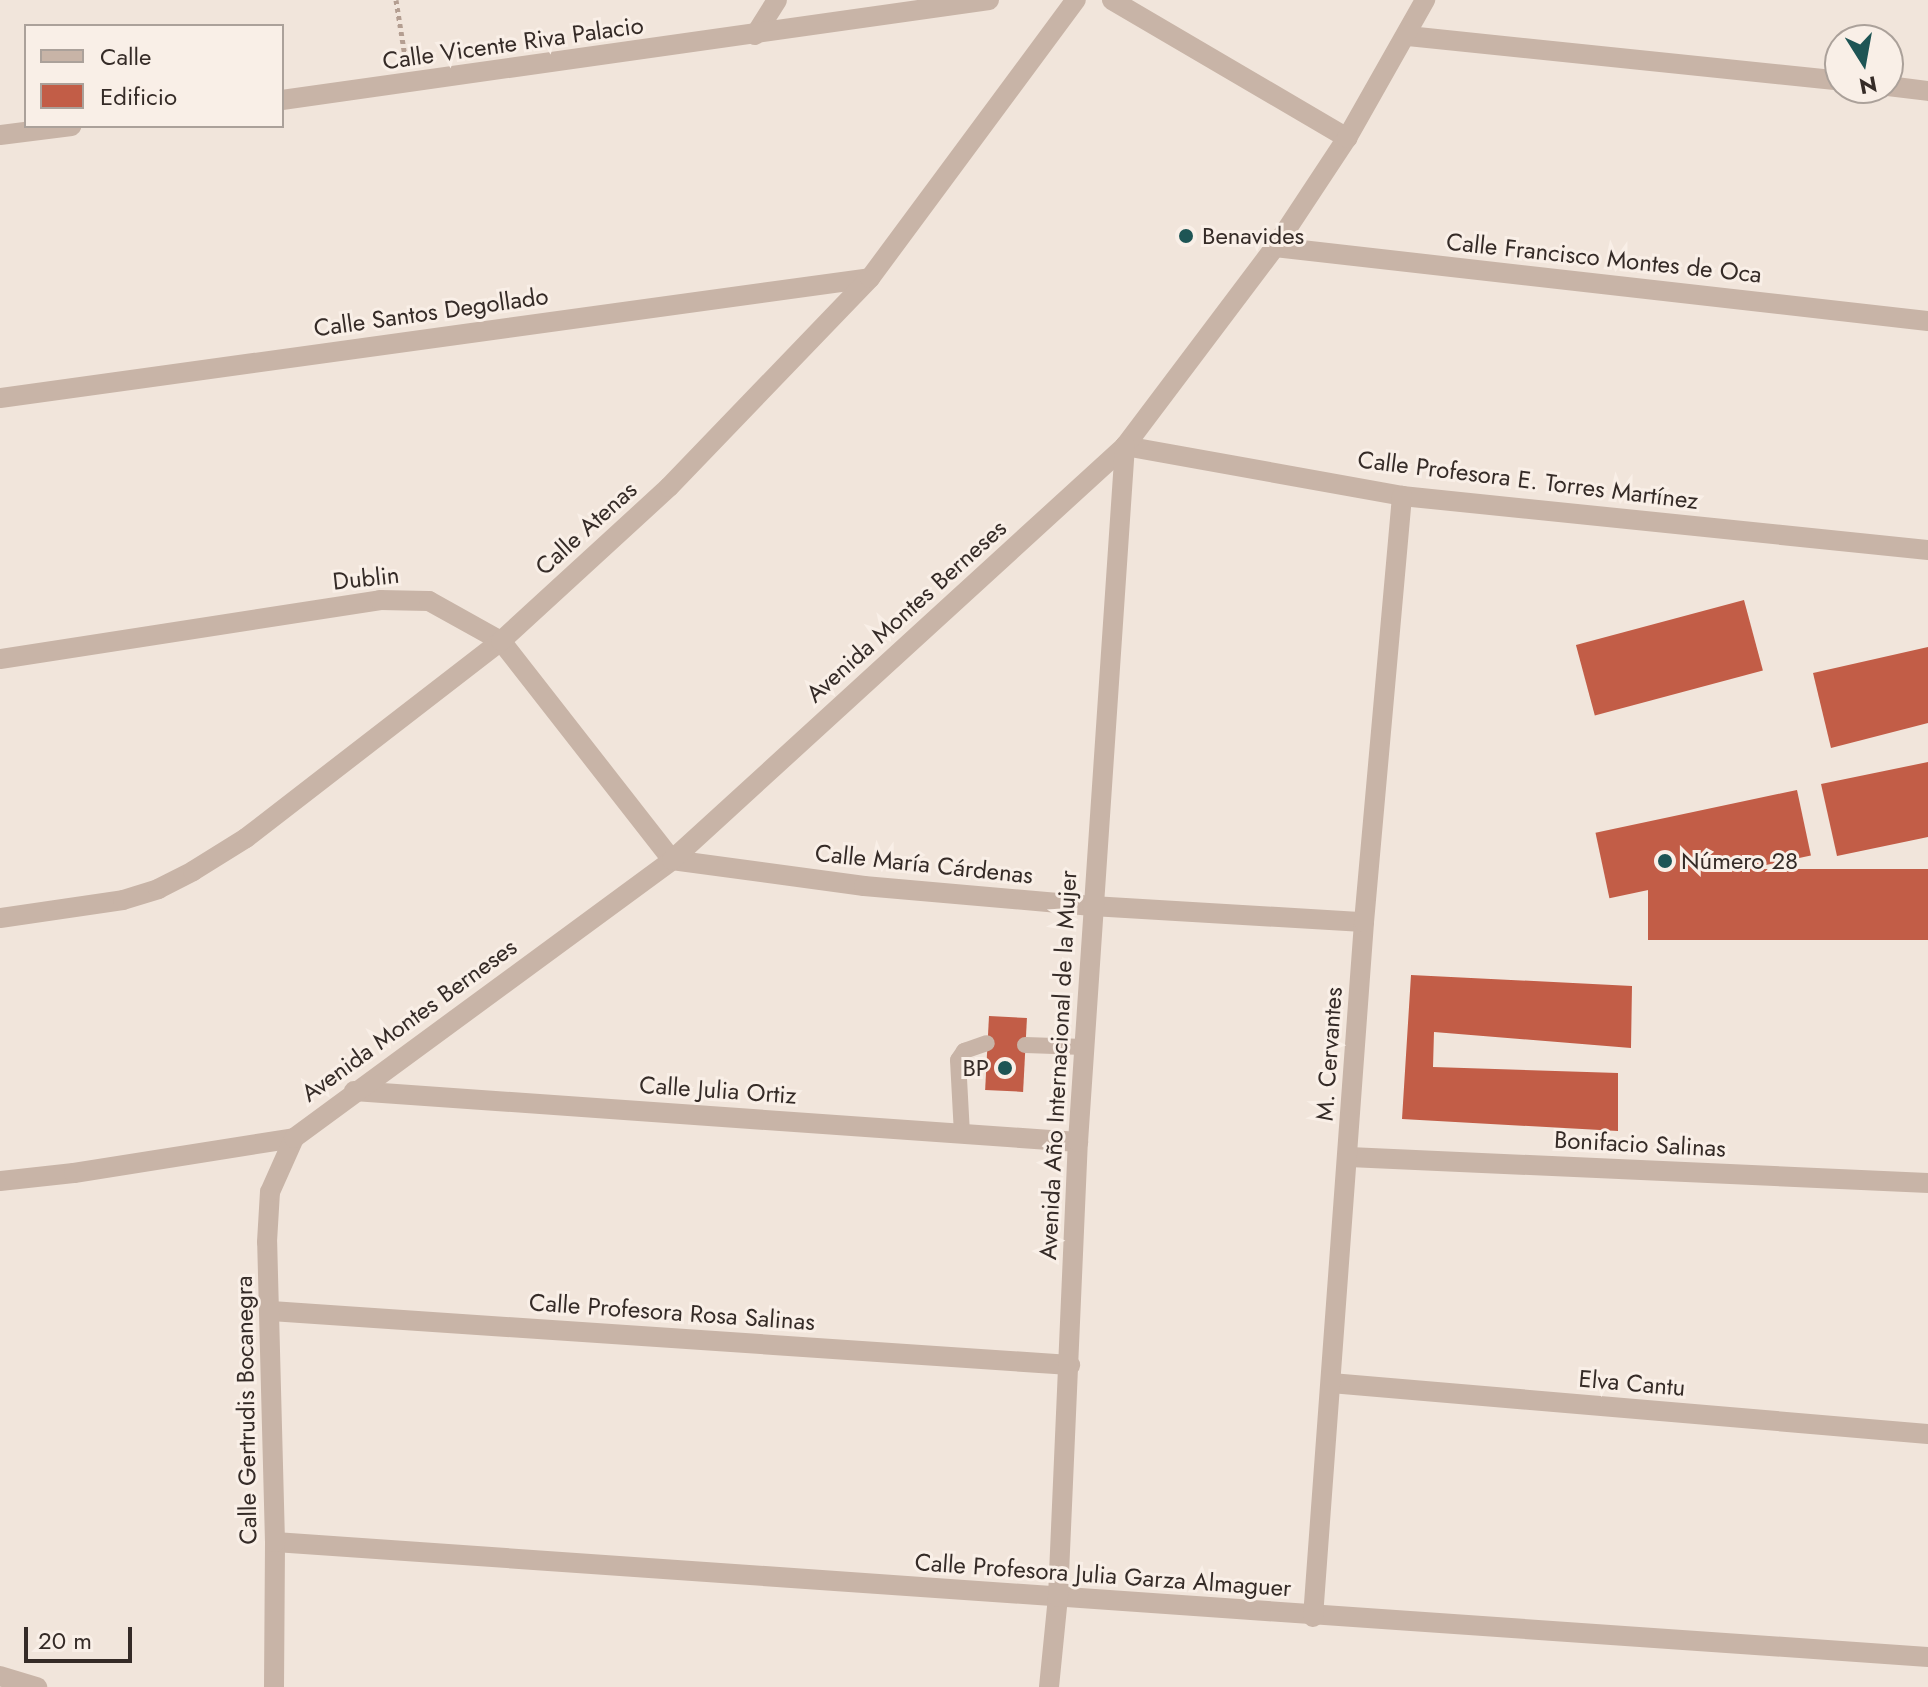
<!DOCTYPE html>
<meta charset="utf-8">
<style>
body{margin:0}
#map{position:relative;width:1928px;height:1687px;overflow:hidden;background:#f1e5db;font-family:Jost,sans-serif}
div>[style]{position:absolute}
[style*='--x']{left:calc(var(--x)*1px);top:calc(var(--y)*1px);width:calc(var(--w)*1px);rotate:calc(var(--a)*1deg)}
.building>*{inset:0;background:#c25d47;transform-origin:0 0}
.path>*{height:5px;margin-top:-2.5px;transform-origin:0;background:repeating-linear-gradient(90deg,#b49e91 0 4px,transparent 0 8px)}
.service>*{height:16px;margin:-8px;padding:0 8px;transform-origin:8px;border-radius:8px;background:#c8b4a7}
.minor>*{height:20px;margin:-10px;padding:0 10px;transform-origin:10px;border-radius:10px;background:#c8b4a7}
.tertiary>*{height:20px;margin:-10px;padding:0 10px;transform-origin:10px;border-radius:10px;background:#c8b4a7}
.dots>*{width:22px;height:22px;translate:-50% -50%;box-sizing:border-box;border:4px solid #f9efe7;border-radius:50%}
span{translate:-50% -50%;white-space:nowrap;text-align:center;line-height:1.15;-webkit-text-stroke:6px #f9efe7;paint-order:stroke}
.street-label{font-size:24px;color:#352b27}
.poi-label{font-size:24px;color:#352b27}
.left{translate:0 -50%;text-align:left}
.right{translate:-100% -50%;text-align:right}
.legend{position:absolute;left:24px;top:24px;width:260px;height:104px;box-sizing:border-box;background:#f9efe7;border:2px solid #aba19a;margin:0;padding:10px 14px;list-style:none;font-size:24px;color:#352b27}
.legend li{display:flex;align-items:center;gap:16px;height:40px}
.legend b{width:40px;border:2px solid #aba19a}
.north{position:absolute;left:1824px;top:24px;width:80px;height:80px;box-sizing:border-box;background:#f9efe7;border:2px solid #aba19a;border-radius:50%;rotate:169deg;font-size:22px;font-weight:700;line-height:32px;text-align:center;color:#352b27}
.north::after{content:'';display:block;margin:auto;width:28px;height:36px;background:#1e5555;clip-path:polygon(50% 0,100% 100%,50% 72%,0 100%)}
.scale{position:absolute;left:24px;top:1627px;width:108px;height:36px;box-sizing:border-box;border:4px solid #352b27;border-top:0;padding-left:10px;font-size:24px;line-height:28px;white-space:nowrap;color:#352b27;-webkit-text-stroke:6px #f9efe7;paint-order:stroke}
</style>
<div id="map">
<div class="building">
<div style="left:1744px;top:600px;width:73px;height:174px;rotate:75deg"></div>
<div style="clip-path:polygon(1928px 647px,1928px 723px,1831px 748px,1813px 673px)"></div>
<div style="clip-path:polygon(1928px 762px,1928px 837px,1837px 856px,1821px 784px)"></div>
<div style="left:1797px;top:790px;width:67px;height:206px;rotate:78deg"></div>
<div style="left:1928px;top:869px;width:71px;height:280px;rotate:90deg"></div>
<div style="clip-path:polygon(1411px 975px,1632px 986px,1631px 1048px,1434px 1032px,1433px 1067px,1618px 1073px,1618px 1131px,1402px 1119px)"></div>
<div style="left:989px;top:1016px;width:38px;height:74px;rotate:3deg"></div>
</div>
<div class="path">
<div style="--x:396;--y:0;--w:57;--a:80.9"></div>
</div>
<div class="service">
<div style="--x:1025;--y:1045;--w:59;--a:1.9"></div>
<div style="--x:962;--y:1134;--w:74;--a:-93.1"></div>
<div style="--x:958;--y:1060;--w:11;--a:-56"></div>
<div style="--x:964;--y:1051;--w:24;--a:-19"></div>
</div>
<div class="minor">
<div style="--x:1112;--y:0;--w:273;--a:30.4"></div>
<div style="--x:755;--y:35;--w:41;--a:-57.8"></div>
<div style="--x:1408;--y:36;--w:434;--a:5.9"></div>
<div style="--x:1888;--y:86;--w:40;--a:7.1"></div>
<div style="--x:282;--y:100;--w:714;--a:-8.05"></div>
<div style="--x:0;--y:135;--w:72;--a:-7.2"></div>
<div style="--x:1275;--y:247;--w:657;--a:6.47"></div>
<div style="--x:0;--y:398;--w:878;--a:-7.85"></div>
<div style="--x:1125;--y:446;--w:281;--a:10.2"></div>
<div style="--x:1402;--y:496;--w:529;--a:5.86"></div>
<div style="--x:0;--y:659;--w:385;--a:-8.8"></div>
<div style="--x:380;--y:600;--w:49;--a:1.2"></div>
<div style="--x:429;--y:601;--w:82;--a:29.1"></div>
<div style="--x:501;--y:641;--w:278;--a:52"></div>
<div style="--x:672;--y:860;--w:194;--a:7.7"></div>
<div style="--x:864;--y:886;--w:229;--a:5"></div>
<div style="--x:1092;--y:906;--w:272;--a:3.4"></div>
<div style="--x:0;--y:918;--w:124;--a:-8.3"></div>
<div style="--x:123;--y:900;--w:37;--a:-17"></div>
<div style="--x:158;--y:889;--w:39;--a:-27"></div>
<div style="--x:193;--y:871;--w:62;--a:-31.9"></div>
<div style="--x:246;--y:838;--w:322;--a:-37.7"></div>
<div style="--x:501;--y:641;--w:228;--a:-42.5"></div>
<div style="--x:669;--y:487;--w:290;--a:-46.1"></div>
<div style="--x:870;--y:278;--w:346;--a:-53.5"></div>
<div style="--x:354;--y:1091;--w:726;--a:4.03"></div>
<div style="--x:1349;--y:1157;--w:580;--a:2.57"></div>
<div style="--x:0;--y:1181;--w:74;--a:-6.2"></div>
<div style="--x:74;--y:1173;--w:223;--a:-9"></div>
<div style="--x:271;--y:1311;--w:801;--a:3.87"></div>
<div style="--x:1331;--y:1383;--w:599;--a:4.88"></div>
<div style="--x:275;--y:1542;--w:1657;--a:3.98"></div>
<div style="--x:1313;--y:1617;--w:697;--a:-85.8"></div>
<div style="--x:1364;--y:922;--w:428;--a:-84.9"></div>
<div style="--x:0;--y:1676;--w:39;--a:17"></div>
</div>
<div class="tertiary">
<div style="--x:274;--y:1687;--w:145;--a:-89.6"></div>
<div style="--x:275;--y:1542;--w:300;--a:-91.5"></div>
<div style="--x:267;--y:1242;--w:50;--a:-86.6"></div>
<div style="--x:270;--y:1192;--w:59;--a:-66"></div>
<div style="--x:294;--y:1138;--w:469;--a:-36.3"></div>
<div style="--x:672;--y:860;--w:614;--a:-42.42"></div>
<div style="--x:1125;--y:446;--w:249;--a:-53"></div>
<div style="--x:1275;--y:247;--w:131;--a:-56.6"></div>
<div style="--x:1347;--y:138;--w:159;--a:-60.5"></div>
<div style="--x:1049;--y:1687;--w:90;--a:-84.3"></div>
<div style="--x:1058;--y:1597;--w:455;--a:-87.5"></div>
<div style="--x:1078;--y:1142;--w:698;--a:-86.14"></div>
</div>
<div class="dots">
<div style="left:1186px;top:236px;background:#1e5555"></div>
<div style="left:1665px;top:861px;background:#1e5555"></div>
<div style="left:1005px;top:1068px;background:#1e5555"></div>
</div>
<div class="street-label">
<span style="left:513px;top:43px;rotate:-8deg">Calle Vicente Riva Palacio</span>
<span style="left:1604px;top:258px;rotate:6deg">Calle Francisco Montes de Oca</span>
<span style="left:431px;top:312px;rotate:-8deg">Calle Santos Degollado</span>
<span style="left:1528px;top:480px;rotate:7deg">Calle Profesora E. Torres Martínez</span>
<span style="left:586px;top:528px;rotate:-42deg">Calle Atenas</span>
<span style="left:366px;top:578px;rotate:-6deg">Dublin</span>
<span style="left:906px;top:611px;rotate:-42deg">Avenida Montes Berneses</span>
<span style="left:924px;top:864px;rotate:6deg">Calle María Cárdenas</span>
<span style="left:409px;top:1020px;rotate:-36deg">Avenida Montes Berneses</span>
<span style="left:1329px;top:1054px;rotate:-86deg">M. Cervantes</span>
<span style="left:1058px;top:1065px;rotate:-87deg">Avenida Año Internacional de la Mujer</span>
<span style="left:718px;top:1090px;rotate:4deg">Calle Julia Ortiz</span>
<span style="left:1640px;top:1144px;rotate:3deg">Bonifacio Salinas</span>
<span style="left:672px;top:1312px;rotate:4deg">Calle Profesora Rosa Salinas</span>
<span style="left:1632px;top:1383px;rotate:5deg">Elva Cantu</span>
<span style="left:246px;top:1410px;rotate:-91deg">Calle Gertrudis Bocanegra</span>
<span style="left:1103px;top:1575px;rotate:4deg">Calle Profesora Julia Garza Almaguer</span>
</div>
<div class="poi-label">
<span class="left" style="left:1202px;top:236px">Benavides</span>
<span class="left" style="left:1681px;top:861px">Número 28</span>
<span class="right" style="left:989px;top:1068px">BP</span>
</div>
<ul class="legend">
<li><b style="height:10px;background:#c8b4a7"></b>Calle</li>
<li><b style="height:22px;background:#c25d47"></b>Edificio</li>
</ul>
<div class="north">N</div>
<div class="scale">20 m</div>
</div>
